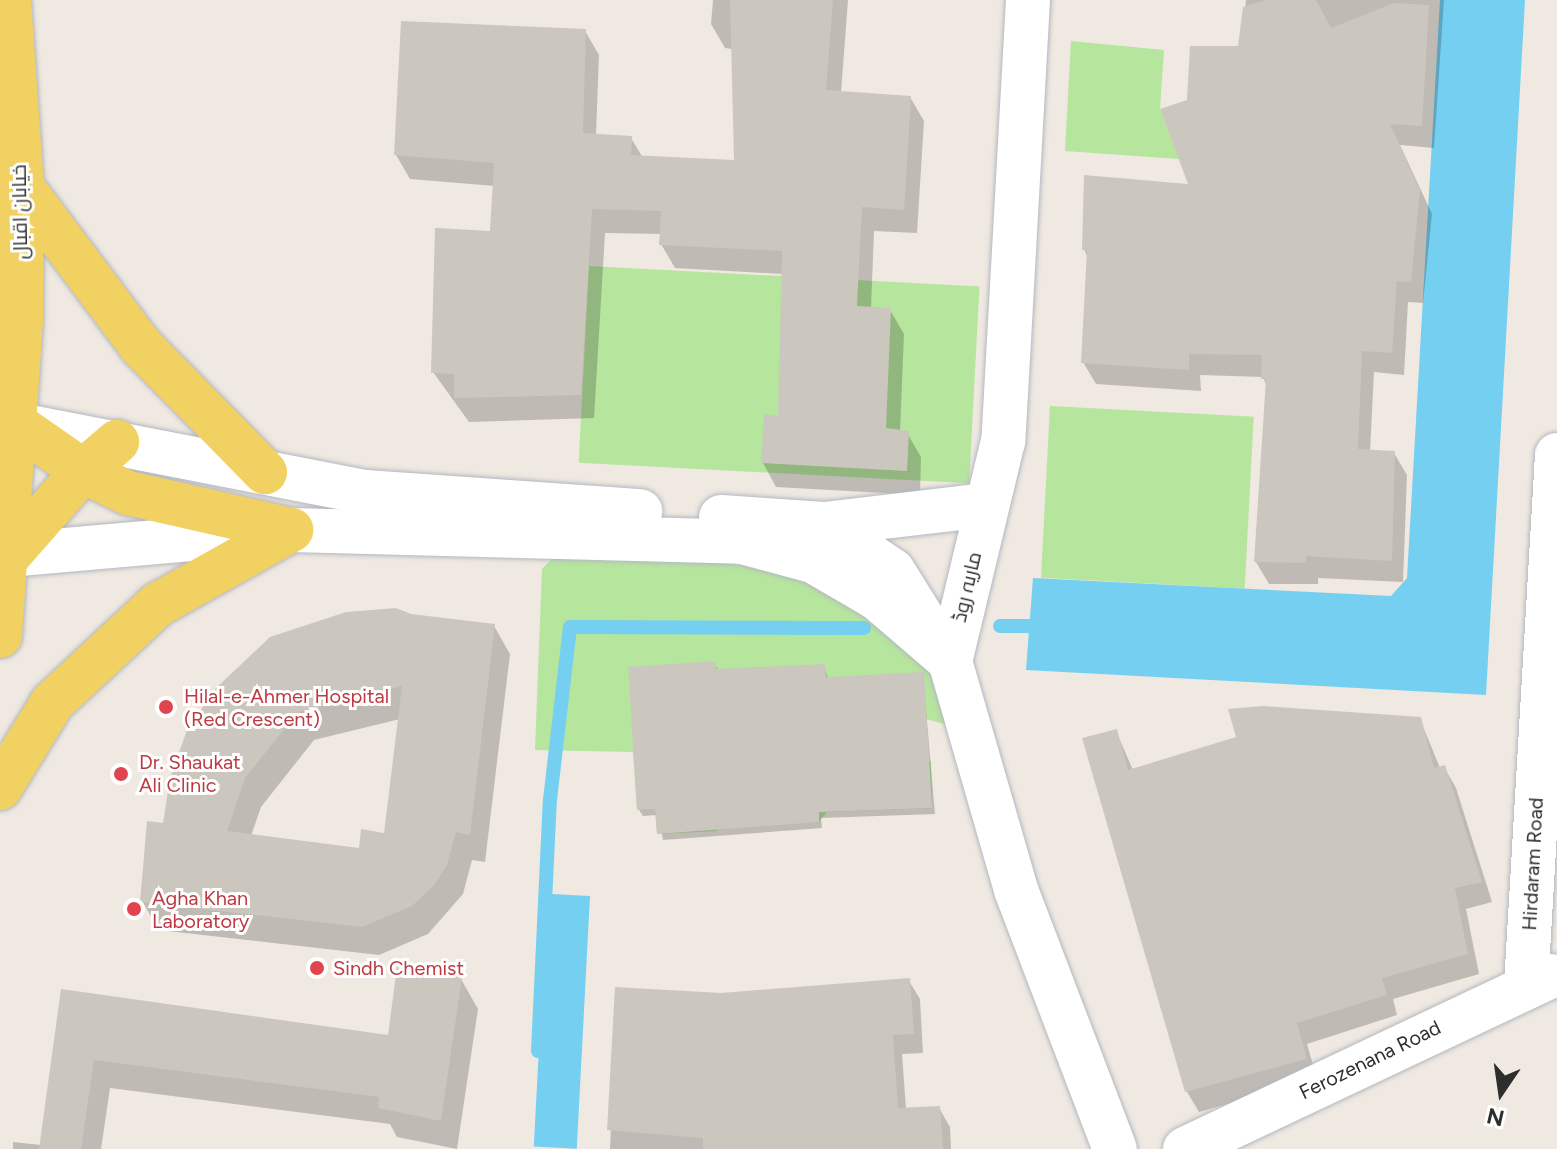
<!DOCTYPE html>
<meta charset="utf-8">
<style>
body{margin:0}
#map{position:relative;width:1557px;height:1149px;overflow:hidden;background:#efe9e1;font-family:Figtree,Cairo,sans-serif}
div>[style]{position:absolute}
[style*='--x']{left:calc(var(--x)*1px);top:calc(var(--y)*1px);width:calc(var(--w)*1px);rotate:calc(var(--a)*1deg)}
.green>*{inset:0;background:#b6e59e;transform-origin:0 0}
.water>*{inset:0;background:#75cff0;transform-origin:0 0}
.shadow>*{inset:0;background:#0003}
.stream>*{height:14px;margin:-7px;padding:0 7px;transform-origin:7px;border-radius:7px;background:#75cff0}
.building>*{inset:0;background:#cbc7bf}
.roads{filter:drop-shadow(0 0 2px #b4b7c1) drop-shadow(0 0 2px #b4b7c1)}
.street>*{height:44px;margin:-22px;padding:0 22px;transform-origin:22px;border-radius:22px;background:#fff}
.primary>*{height:44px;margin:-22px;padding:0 22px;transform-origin:22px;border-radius:22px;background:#f2d163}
.dots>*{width:22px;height:22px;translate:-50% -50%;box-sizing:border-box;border:4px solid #fff;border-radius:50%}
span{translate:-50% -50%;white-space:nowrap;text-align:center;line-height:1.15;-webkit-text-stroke:6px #fff;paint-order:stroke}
.street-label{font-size:20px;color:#2e2e2e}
.health-label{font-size:20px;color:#be3a42}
.left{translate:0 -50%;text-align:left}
.north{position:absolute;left:1461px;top:1053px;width:80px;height:80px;-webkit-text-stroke:6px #fff;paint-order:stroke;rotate:193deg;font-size:22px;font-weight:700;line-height:32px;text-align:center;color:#2e2e2e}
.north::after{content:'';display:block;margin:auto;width:28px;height:36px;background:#2e2e2e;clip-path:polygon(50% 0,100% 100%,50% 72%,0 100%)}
</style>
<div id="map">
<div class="green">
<div style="clip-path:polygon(1071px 41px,1164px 50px,1160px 109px,1179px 159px,1065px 151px)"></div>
<div style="left:589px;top:266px;width:391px;height:197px;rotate:3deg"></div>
<div style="left:1050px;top:406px;width:204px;height:172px;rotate:3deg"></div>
<div style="clip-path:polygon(566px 544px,791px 571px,825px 588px,940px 676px,959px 728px,926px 719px,909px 761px,931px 761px,932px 808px,827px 812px,819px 822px,752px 825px,715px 802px,717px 831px,657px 834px,655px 809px,637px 810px,633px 752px,535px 750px,542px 569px)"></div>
</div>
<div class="water">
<div style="clip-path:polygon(1440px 0,1525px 0,1486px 695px,1026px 670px,1033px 578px,1391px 596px,1407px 578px)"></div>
<div style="left:590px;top:896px;width:253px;height:43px;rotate:93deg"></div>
</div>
<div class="shadow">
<div style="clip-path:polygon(713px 0,848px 0,841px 93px,910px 97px,924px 121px,917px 233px,874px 231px,871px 309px,890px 310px,904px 334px,900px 432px,907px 433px,921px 457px,920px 495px,776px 487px,763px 463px,780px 418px,783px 274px,675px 268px,661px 244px,662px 234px,605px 233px,594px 418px,469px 422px,433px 372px,492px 234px,495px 186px,410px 179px,396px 155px,585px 31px,599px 55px,596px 135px,631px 138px,643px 158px,736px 162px,732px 49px,725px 48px,711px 24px)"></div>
<div style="clip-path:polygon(1246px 0,1444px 0,1434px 148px,1400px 145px,1432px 214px,1423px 303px,1408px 302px,1404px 375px,1374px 372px,1370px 452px,1394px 453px,1407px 475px,1403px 582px,1318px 578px,1318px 584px,1269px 584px,1256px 562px,1267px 387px,1263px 377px,1200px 375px,1201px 391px,1096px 384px,1083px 362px,1088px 258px,1084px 249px,1191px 186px,1240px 48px)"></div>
<div style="clip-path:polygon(evenodd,411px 616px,494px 626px,510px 654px,485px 862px,472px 860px,463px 894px,428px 934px,379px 955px,159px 930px,142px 901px,165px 826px,172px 779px,411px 616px,400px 719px,386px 836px,360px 850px,251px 836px,261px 807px,314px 740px,400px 719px)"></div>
<div style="clip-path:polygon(714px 663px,719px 671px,824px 666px,828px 679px,923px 674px,935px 814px,821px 818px,822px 828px,663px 840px,658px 815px,643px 816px,639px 810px)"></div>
<div style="clip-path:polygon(1420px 719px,1440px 768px,1444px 767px,1456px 788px,1492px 902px,1466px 909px,1479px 974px,1393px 999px,1397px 1015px,1307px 1044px,1317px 1079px,1199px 1112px,1187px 1092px,1084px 740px,1116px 731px,1133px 770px)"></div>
<div style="clip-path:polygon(461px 979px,478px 1009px,457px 1149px,397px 1137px,390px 1124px,110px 1088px,101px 1149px,13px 1149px,13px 1142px,41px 1145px,63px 991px,389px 1037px)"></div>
<div style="clip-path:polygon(909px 981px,920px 999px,923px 1053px,902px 1054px,906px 1109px,939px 1108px,950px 1127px,951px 1149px,610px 1149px,617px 989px,721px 995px)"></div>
</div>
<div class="stream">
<div style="--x:1000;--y:626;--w:46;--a:0"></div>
<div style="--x:538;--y:1051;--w:251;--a:-87.3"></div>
<div style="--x:550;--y:800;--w:174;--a:-83.4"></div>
<div style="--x:570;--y:627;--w:294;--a:0.2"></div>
</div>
<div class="building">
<div style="clip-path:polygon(730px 0,833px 0,826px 90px,911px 96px,904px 210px,862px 207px,857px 306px,891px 308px,886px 428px,909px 431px,907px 471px,761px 463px,764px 414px,778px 416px,782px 251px,659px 245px,661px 211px,592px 209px,581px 395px,454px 398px,454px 374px,431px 373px,435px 228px,490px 231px,494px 163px,394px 155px,401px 21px,586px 29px,583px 133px,632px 136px,631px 155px,734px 160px)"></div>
<div style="clip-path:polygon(1266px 0,1316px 0,1331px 28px,1394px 3px,1429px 5px,1422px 126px,1390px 124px,1420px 190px,1411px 282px,1397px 281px,1392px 353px,1362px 351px,1358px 449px,1395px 451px,1392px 561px,1306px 556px,1306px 563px,1254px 562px,1266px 379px,1261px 379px,1262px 355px,1189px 354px,1189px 370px,1081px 363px,1087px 250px,1082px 250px,1084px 175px,1188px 184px,1160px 109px,1187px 100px,1190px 46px,1238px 46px,1243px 7px)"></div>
<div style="clip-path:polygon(evenodd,396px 608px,411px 614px,495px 624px,470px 835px,456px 832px,447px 865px,434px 885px,412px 906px,362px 927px,140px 902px,147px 821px,163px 823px,170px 778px,187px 730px,215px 689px,270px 637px,346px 612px,396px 608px,402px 686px,384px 833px,361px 829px,359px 848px,227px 831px,245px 778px,298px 712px,402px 686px)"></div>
<div style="clip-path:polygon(716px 661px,716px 669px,825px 664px,826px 677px,924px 672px,932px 808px,819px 812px,819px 822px,657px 834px,655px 809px,637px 810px,628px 667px)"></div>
<div style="clip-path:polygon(1263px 706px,1421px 717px,1434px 768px,1445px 765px,1482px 882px,1455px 888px,1468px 954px,1382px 978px,1387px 995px,1297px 1023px,1307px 1059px,1185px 1092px,1082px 738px,1117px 729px,1128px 770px,1236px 737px,1228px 709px)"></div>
<div style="clip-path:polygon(397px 967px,462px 977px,441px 1121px,378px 1108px,379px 1097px,94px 1060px,81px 1149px,39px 1149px,61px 989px,388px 1035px)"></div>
<div style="clip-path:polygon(910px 978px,914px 1034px,893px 1035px,898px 1108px,940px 1106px,943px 1149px,703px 1149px,703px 1138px,607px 1130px,615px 987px,721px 993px)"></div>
</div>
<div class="roads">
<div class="street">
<div style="--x:1028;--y:0;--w:442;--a:93.2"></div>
<div style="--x:1003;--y:441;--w:226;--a:103.5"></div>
<div style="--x:950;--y:661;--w:238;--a:73.9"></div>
<div style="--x:1016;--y:890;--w:277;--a:69.1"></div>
<div style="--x:15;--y:424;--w:358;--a:11"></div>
<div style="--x:366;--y:492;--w:275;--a:4"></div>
<div style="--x:721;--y:517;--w:103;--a:3.9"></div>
<div style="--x:824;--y:524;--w:162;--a:-6.7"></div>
<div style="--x:824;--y:524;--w:83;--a:34.3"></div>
<div style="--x:893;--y:571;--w:60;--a:57.9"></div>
<div style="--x:8;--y:555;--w:284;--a:-5"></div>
<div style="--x:291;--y:530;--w:451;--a:1.5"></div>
<div style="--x:742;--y:542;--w:73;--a:15"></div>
<div style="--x:813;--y:561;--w:75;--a:30.3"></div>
<div style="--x:878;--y:599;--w:95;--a:40.7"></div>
<div style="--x:1526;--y:986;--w:532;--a:-86.66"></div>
<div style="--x:1185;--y:1149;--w:405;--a:-25.3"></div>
</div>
<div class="primary">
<div style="--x:22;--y:187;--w:199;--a:53.2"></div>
<div style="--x:141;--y:346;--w:177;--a:45.5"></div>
<div style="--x:0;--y:413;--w:101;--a:34.9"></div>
<div style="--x:83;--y:471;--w:50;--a:26.1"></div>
<div style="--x:128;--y:493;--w:167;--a:12.8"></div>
<div style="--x:3;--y:562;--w:121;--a:-48.7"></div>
<div style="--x:83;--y:471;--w:45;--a:-40.5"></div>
<div style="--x:0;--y:636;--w:318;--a:-86.2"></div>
<div style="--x:21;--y:319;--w:132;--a:-89.6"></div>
<div style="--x:22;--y:187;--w:187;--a:-94"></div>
<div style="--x:0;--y:788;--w:100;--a:-58.5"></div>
<div style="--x:52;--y:703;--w:144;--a:-43"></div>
<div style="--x:157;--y:605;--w:154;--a:-29.2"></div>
</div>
</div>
<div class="dots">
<div style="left:166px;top:707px;background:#e0444e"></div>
<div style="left:121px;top:774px;background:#e0444e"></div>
<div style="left:134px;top:909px;background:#e0444e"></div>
<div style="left:317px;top:968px;background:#e0444e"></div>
</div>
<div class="street-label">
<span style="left:20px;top:212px;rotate:-91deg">خیابان اقبال</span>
<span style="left:967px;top:587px;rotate:-77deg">ماریہ روڈ</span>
<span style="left:1533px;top:864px;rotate:-87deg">Hirdaram Road</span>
<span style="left:1370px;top:1060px;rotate:-26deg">Ferozenana Road</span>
</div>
<div class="health-label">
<span class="left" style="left:184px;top:708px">Hilal-e-Ahmer Hospital<br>(Red Crescent)</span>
<span class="left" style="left:139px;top:774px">Dr. Shaukat<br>Ali Clinic</span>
<span class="left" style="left:152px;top:910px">Agha Khan<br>Laboratory</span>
<span class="left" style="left:333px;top:968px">Sindh Chemist</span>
</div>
<div class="north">N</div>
</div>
